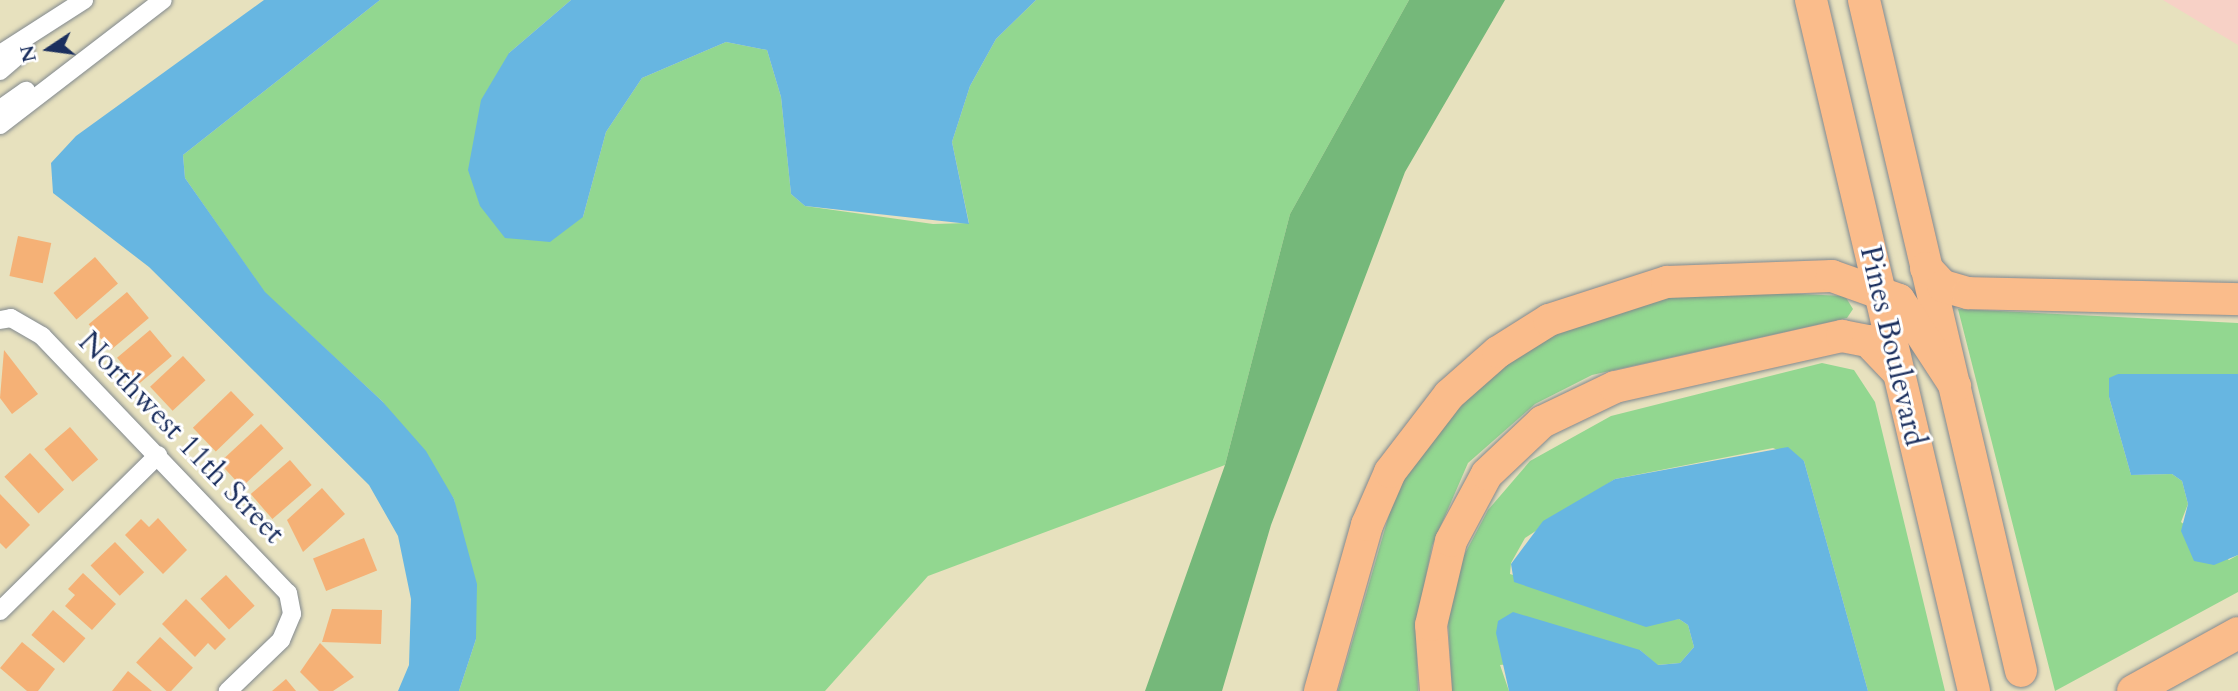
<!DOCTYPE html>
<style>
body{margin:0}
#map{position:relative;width:2238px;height:691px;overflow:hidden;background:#e7e1be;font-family:Cardo,serif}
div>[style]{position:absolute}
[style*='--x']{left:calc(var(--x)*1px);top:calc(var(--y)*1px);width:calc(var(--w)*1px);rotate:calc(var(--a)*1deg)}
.built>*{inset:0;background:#f7d1c6}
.green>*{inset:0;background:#92d790}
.forest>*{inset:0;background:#75b87a}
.water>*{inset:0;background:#67b6e1}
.building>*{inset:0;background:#f5b176;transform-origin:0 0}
.roads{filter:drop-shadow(0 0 2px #81888e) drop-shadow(0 0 2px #81888e)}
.street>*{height:18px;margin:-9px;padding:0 9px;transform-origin:9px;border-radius:9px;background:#fff}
.highway>*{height:32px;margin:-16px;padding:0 16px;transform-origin:16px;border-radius:16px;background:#fabc8b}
span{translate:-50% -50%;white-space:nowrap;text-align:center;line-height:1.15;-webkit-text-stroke:6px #fff;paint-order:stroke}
.street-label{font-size:30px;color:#1b2f5e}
.north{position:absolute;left:14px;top:14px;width:70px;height:70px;-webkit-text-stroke:5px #fff;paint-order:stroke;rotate:257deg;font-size:19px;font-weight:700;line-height:28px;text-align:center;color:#1b2f5e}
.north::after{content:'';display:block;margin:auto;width:24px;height:32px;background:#1b2f5e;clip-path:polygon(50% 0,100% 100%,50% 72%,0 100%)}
</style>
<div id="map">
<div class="built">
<div style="clip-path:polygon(2163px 0,2238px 0,2238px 45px)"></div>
</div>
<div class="green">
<div style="clip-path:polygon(380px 0,571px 0,509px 53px,583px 217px,606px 132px,642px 78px,726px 42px,767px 50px,781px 97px,791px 194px,805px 206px,933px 224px,969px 223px,952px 142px,970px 86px,996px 39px,1036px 0,1409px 0,1290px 214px,1225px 465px,928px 576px,825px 691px,459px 691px,476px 639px,454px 499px,382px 401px,265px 293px,185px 178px,183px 155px)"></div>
<div style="clip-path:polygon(1712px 290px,1845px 296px,1853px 309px,1847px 318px,1592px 375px,1535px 404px,1468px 463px,1432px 546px,1416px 627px,1418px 691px,1338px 691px,1395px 494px,1429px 435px,1516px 352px,1604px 309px)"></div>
<div style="clip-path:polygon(1958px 309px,2238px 323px,2238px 374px,2118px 374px,2109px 397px,2131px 475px,2172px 474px,2182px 481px,2188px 504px,2181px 522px,2229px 560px,2238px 555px,2238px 592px,2055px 691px)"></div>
<div style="clip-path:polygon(1822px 363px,1854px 370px,1875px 402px,1945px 691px,1868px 691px,1804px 461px,1773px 448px,1615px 479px,1525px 538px,1511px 563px,1510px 574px,1656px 622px,1679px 619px,1688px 625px,1694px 647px,1680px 663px,1657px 665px,1640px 650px,1500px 665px,1509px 691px,1452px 691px,1448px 619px,1462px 559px,1488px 510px,1530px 461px,1611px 416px)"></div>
</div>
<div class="forest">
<div style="clip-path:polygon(1409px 0,1505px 0,1405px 172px,1271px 525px,1222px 691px,1145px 691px,1225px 465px,1290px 214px)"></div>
</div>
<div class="water">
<div style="clip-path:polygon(264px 0,380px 0,183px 155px,185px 178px,265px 292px,382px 401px,426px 451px,454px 499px,477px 584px,476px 639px,459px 691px,398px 691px,409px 665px,411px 599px,398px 536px,369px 485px,149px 267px,53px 193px,51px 163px,76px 136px)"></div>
<div style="clip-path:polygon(571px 0,1036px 0,996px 39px,970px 86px,952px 142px,969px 224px,805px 206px,791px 194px,781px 97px,767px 50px,726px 42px,642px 78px,606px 132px,583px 217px,550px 242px,505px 238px,480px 206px,468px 170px,481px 100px,509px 53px)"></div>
<div style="clip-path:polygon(2118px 374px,2238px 374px,2238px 555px,2214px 565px,2194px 561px,2181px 531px,2188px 504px,2182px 481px,2172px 474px,2131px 475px,2109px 397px,2109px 378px)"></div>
<div style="clip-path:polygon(1788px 447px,1804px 461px,1868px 691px,1509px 691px,1496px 633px,1498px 621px,1513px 612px,1640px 650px,1658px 665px,1680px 663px,1694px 647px,1688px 625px,1679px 619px,1646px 627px,1514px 582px,1511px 564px,1543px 521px,1615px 479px)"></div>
</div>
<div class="building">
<div style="left:18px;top:236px;width:34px;height:41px;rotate:12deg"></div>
<div style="left:95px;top:257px;width:35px;height:55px;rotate:49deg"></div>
<div style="left:127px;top:292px;width:34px;height:50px;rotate:50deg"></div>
<div style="left:150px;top:330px;width:34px;height:43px;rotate:50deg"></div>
<div style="clip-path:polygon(4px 350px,38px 394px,12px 414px,0 398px)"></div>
<div style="left:183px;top:356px;width:33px;height:45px;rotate:47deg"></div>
<div style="left:231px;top:391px;width:33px;height:53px;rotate:46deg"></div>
<div style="left:261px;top:424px;width:33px;height:57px;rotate:47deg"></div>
<div style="left:70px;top:427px;width:43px;height:34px;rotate:49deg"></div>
<div style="left:30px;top:453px;width:50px;height:35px;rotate:47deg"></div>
<div style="left:290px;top:460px;width:33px;height:52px;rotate:49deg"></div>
<div style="clip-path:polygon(322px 488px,345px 514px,303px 552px,287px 520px)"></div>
<div style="clip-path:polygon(0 494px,30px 525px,6px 549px,0 543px)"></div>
<div style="clip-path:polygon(158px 518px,187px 550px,163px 574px,125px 535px,141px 519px,149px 527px)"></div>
<div style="left:364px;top:538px;width:35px;height:55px;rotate:68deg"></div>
<div style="left:115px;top:542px;width:42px;height:34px;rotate:46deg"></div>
<div style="clip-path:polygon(83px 573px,116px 604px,92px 630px,65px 606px,75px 595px,68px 589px)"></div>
<div style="left:226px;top:575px;width:42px;height:35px;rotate:47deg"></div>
<div style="clip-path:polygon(186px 599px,226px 639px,215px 650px,208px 643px,195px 657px,162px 624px)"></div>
<div style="clip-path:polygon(332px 609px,382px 610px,381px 644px,322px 642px)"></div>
<div style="left:53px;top:610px;width:43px;height:33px;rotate:41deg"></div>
<div style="left:160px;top:637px;width:45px;height:35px;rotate:43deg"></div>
<div style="clip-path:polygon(22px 642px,55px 669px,38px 691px,27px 691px,0 668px)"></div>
<div style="clip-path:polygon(320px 643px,354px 677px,333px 691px,319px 691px,300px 672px)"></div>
<div style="clip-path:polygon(128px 671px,152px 691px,112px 691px)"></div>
<div style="clip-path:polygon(286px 679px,296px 691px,272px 691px)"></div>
</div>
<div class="roads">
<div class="street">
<div style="--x:0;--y:54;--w:100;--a:-32.7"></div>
<div style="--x:0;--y:71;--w:33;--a:-41"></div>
<div style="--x:0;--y:109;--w:32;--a:-35"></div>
<div style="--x:0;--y:125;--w:205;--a:-37.5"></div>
<div style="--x:0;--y:320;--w:11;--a:-10"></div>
<div style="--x:11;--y:318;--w:36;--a:30"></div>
<div style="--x:42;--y:336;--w:356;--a:46.3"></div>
<div style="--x:288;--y:593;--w:21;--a:79"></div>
<div style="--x:292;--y:614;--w:28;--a:113"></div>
<div style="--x:281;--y:640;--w:74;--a:136.1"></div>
<div style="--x:0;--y:611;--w:222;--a:-44.6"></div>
</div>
<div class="highway">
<div style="--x:1811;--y:0;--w:710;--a:76.73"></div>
<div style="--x:1864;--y:0;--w:689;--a:76.83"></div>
<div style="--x:1926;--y:268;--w:25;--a:47"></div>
<div style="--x:1943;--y:286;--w:26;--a:16"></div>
<div style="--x:1968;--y:293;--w:270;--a:1.3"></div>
<div style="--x:1320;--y:691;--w:173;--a:-74.2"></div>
<div style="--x:1367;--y:525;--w:58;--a:-66.5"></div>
<div style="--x:1390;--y:472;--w:97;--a:-52.5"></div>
<div style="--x:1449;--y:395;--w:65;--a:-41.3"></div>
<div style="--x:1498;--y:352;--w:60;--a:-32.1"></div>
<div style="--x:1549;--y:320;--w:124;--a:-17.9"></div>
<div style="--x:1667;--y:282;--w:165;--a:-2.1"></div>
<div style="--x:1832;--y:276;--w:71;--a:19.7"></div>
<div style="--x:1899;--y:300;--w:103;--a:56.9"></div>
<div style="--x:1436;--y:691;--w:66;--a:-94.3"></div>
<div style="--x:1431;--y:625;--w:86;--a:-76.6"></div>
<div style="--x:1451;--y:541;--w:76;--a:-61.8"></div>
<div style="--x:1487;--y:474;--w:76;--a:-43.4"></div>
<div style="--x:1542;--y:422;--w:81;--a:-25.6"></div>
<div style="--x:1615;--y:387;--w:233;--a:-12.7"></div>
<div style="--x:1842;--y:336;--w:26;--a:11"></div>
<div style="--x:1868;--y:341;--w:40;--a:46"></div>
<div style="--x:2133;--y:691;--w:120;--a:-28.9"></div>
</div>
</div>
<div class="street-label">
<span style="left:1892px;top:346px;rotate:77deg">Pines Boulevard</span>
<span style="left:181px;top:438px;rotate:46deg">Northwest 11th Street</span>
</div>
<div class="north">N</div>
</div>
